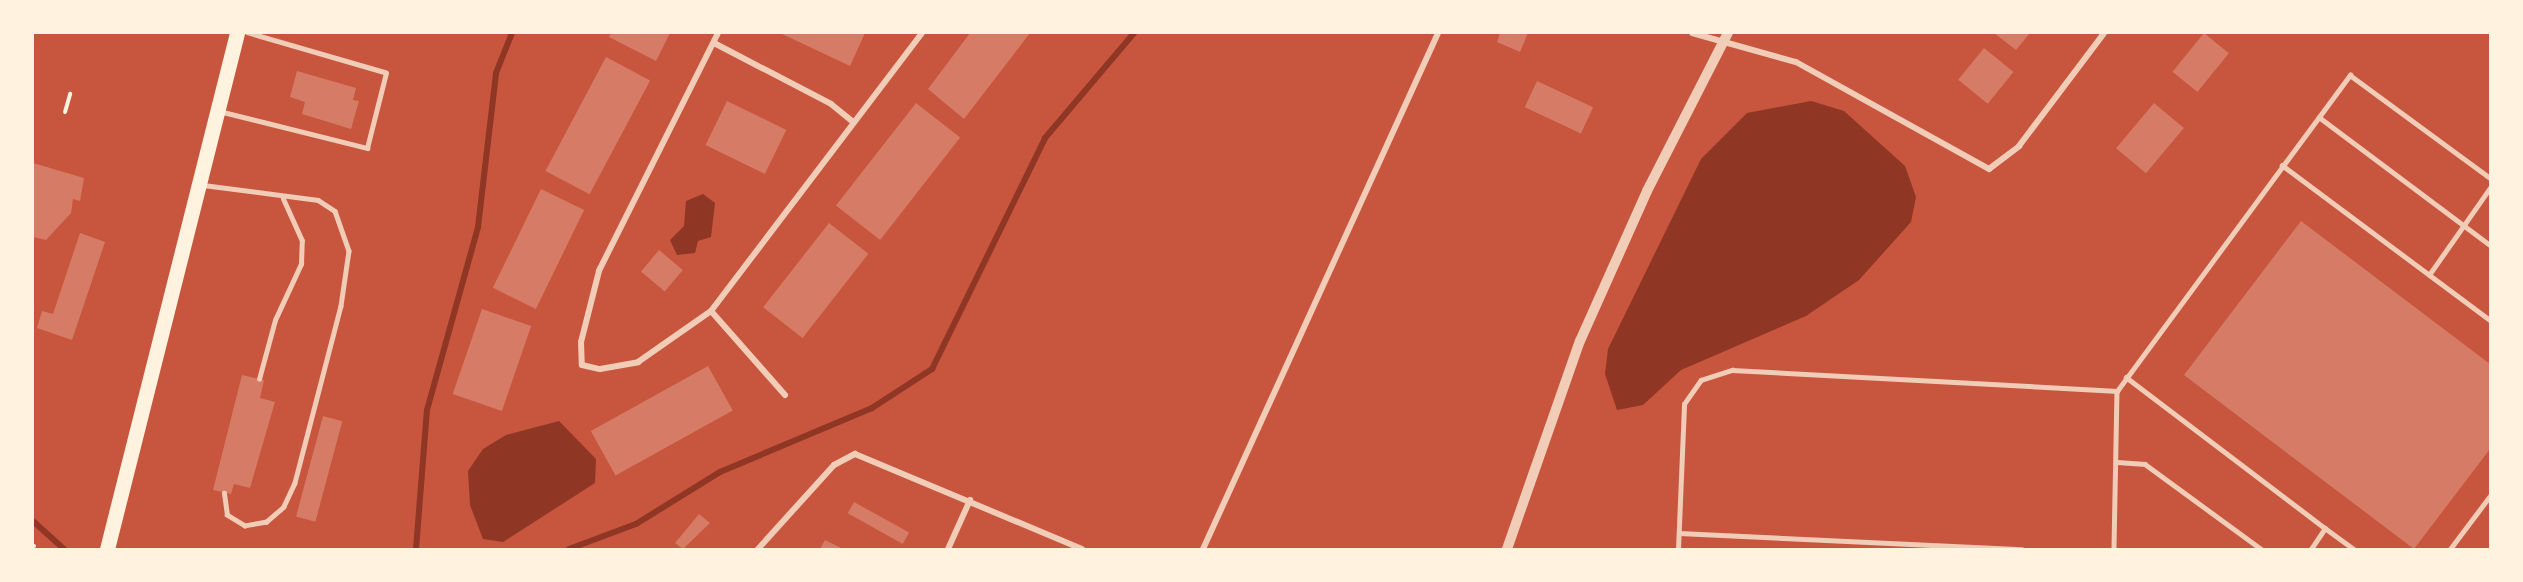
<!DOCTYPE html>
<style>
body{margin:0}
#map{position:relative;width:2523px;height:582px;overflow:hidden;background:#c8553d;font-family:"PT Sans",sans-serif}
div>[style]{position:absolute}
[style*='--x']{left:calc(var(--x)*1px);top:calc(var(--y)*1px);width:calc(var(--w)*1px);rotate:calc(var(--a)*1deg)}
.water>*{inset:0;background:#8f3625}
.stream>*{height:6px;margin:-3px;padding:0 3px;transform-origin:3px;border-radius:3px;background:#8f3625}
.building>*{inset:0;background:#d67c66;transform-origin:0 0}
.path>*{height:4px;margin:-2px;padding:0 2px;transform-origin:2px;border-radius:2px;background:#fff3e0}
.service>*{height:4.5px;margin:-2.25px;padding:0 2.25px;transform-origin:2.25px;border-radius:2.25px;background:#f1ccb7}
.minor>*{height:6px;margin:-3px;padding:0 3px;transform-origin:3px;border-radius:3px;background:#f1ccb7}
.tertiary>*{height:10px;margin:-5px;padding:0 5px;transform-origin:5px;border-radius:5px;background:#f1ccb7}
.primary>*{height:15px;margin:-7.5px;padding:0 7.5px;transform-origin:7.5px;border-radius:7.5px;background:#fff3e0}
span{translate:-50% -50%;white-space:nowrap;text-align:center;line-height:1.15;-webkit-text-stroke:5px #fff3e0;paint-order:stroke}
.frame{position:absolute;inset:0;border:34px solid #fff3e0;pointer-events:none}
</style>
<div id="map">
<div class="water">
<div style="clip-path:polygon(1811px 101px,1844px 111px,1905px 166px,1916px 197px,1911px 222px,1859px 280px,1806px 316px,1681px 370px,1643px 405px,1617px 410px,1605px 374px,1608px 349px,1701px 159px,1747px 113px)"></div>
<div style="clip-path:polygon(703px 194px,715px 203px,711px 237px,698px 241px,695px 253px,677px 255px,670px 240px,684px 226px,686px 201px)"></div>
<div style="clip-path:polygon(559px 421px,596px 459px,595px 483px,503px 542px,483px 539px,470px 505px,468px 471px,483px 449px,506px 435px)"></div>
</div>
<div class="stream">
<div style="--x:33;--y:521;--w:42;--a:42.1"></div>
<div style="--x:416;--y:549;--w:139;--a:-85.5"></div>
<div style="--x:427;--y:410;--w:190;--a:-74.4"></div>
<div style="--x:478;--y:227;--w:155;--a:-83.3"></div>
<div style="--x:496;--y:73;--w:43;--a:-68.2"></div>
<div style="--x:569;--y:549;--w:72;--a:-20.5"></div>
<div style="--x:636;--y:524;--w:99;--a:-31.8"></div>
<div style="--x:720;--y:472;--w:165;--a:-22.8"></div>
<div style="--x:872;--y:408;--w:72;--a:-33"></div>
<div style="--x:932;--y:369;--w:257;--a:-63.9"></div>
<div style="--x:1045;--y:138;--w:138;--a:-49.7"></div>
</div>
<div class="building">
<div style="clip-path:polygon(611px 33px,670px 33px,656px 61px,609px 37px)"></div>
<div style="clip-path:polygon(780px 33px,865px 33px,850px 66px)"></div>
<div style="clip-path:polygon(970px 33px,1030px 33px,964px 119px,928px 89px)"></div>
<div style="clip-path:polygon(1500px 33px,1528px 33px,1520px 52px,1497px 42px)"></div>
<div style="clip-path:polygon(1994px 33px,2030px 33px,2016px 50px)"></div>
<div style="left:2204px;top:33px;width:32px;height:50px;rotate:39deg"></div>
<div style="left:1984px;top:48px;width:38px;height:41px;rotate:39deg"></div>
<div style="left:606px;top:57px;width:50px;height:129px;rotate:28deg"></div>
<div style="clip-path:polygon(297px 71px,356px 88px,353px 100px,359px 101px,351px 129px,302px 114px,305px 102px,290px 97px)"></div>
<div style="left:1537px;top:81px;width:62px;height:29px;rotate:25deg"></div>
<div style="left:727px;top:101px;width:66px;height:49px;rotate:26deg"></div>
<div style="left:916px;top:103px;width:56px;height:130px;rotate:38deg"></div>
<div style="left:2154px;top:103px;width:39px;height:59px;rotate:40deg"></div>
<div style="clip-path:polygon(33px 163px,84px 178px,80px 201px,73px 199px,71px 213px,46px 240px,33px 237px)"></div>
<div style="left:541px;top:189px;width:48px;height:110px;rotate:26deg"></div>
<div style="clip-path:polygon(2301px 221px,2490px 364px,2490px 449px,2414px 549px,2184px 375px)"></div>
<div style="left:829px;top:223px;width:50px;height:107px;rotate:38deg"></div>
<div style="clip-path:polygon(80px 233px,105px 242px,72px 340px,37px 328px,42px 311px,53px 314px)"></div>
<div style="left:659px;top:250px;width:31px;height:28px;rotate:40deg"></div>
<div style="left:482px;top:309px;width:52px;height:90px;rotate:19deg"></div>
<div style="left:708px;top:366px;width:51px;height:134px;rotate:61deg"></div>
<div style="clip-path:polygon(242px 375px,264px 380px,260px 398px,275px 402px,250px 488px,234px 484px,231px 494px,213px 490px)"></div>
<div style="left:323px;top:416px;width:20px;height:104px;rotate:15deg"></div>
<div style="left:854px;top:502px;width:63px;height:13px;rotate:29deg"></div>
<div style="clip-path:polygon(699px 514px,710px 523px,683px 549px,675px 543px)"></div>
<div style="clip-path:polygon(825px 540px,843px 549px,820px 549px)"></div>
</div>
<div class="path">
<div style="--x:65;--y:112;--w:19;--a:-74"></div>
<div style="--x:33;--y:546;--w:1;--a:0"></div>
</div>
<div class="service">
<div style="--x:219;--y:111;--w:153;--a:14"></div>
<div style="--x:367;--y:148;--w:77;--a:-75.8"></div>
<div style="--x:386;--y:73;--w:144;--a:-163.8"></div>
<div style="--x:2319;--y:117;--w:214;--a:36.8"></div>
<div style="--x:2282;--y:165;--w:259;--a:36.7"></div>
<div style="--x:203;--y:185;--w:116;--a:7.4"></div>
<div style="--x:318;--y:200;--w:20;--a:33"></div>
<div style="--x:335;--y:211;--w:42;--a:70.7"></div>
<div style="--x:349;--y:251;--w:56;--a:98.3"></div>
<div style="--x:341;--y:306;--w:183;--a:104.6"></div>
<div style="--x:295;--y:483;--w:26;--a:115"></div>
<div style="--x:284;--y:507;--w:23;--a:139"></div>
<div style="--x:267;--y:522;--w:22;--a:170"></div>
<div style="--x:245;--y:526;--w:21;--a:-149"></div>
<div style="--x:227;--y:515;--w:22;--a:-98"></div>
<div style="--x:2429;--y:275;--w:106;--a:-55"></div>
<div style="--x:2126;--y:377;--w:250;--a:37.2"></div>
<div style="--x:259;--y:379;--w:61;--a:-74.8"></div>
<div style="--x:275;--y:320;--w:62;--a:-65.1"></div>
<div style="--x:301;--y:264;--w:23;--a:-88"></div>
<div style="--x:302;--y:241;--w:46;--a:-114.3"></div>
<div style="--x:2117;--y:391;--w:393;--a:-53.6"></div>
<div style="--x:2350;--y:75;--w:174;--a:36.3"></div>
<div style="--x:2117;--y:462;--w:28;--a:4"></div>
<div style="--x:2145;--y:464;--w:144;--a:36.2"></div>
<div style="--x:1679;--y:533;--w:343;--a:2.7"></div>
<div style="--x:1678;--y:549;--w:145;--a:-87.6"></div>
<div style="--x:1684;--y:404;--w:29;--a:-55"></div>
<div style="--x:1701;--y:380;--w:33;--a:-18"></div>
<div style="--x:1732;--y:370;--w:386;--a:3.1"></div>
<div style="--x:2117;--y:391;--w:158;--a:91.1"></div>
<div style="--x:2311;--y:549;--w:25;--a:-56"></div>
<div style="--x:2325;--y:528;--w:36;--a:36"></div>
<div style="--x:2450;--y:549;--w:66;--a:-53"></div>
</div>
<div class="minor">
<div style="--x:718;--y:33;--w:266;--a:116.6"></div>
<div style="--x:599;--y:271;--w:73;--a:104.2"></div>
<div style="--x:581;--y:342;--w:23;--a:88"></div>
<div style="--x:582;--y:365;--w:18;--a:13"></div>
<div style="--x:600;--y:369;--w:39;--a:-10"></div>
<div style="--x:638;--y:362;--w:89;--a:-34.9"></div>
<div style="--x:711;--y:311;--w:349;--a:-52.8"></div>
<div style="--x:1692;--y:33;--w:108;--a:15.6"></div>
<div style="--x:1796;--y:62;--w:221;--a:29"></div>
<div style="--x:1989;--y:169;--w:38;--a:-37"></div>
<div style="--x:2019;--y:146;--w:141;--a:-53"></div>
<div style="--x:714;--y:43;--w:132;--a:27.5"></div>
<div style="--x:831;--y:104;--w:28;--a:39"></div>
<div style="--x:711;--y:311;--w:112;--a:48.6"></div>
<div style="--x:758;--y:549;--w:113;--a:-47.9"></div>
<div style="--x:834;--y:465;--w:24;--a:-28"></div>
<div style="--x:855;--y:454;--w:246;--a:22.7"></div>
<div style="--x:948;--y:549;--w:54;--a:-65.8"></div>
<div style="--x:1203;--y:549;--w:567;--a:-65.51"></div>
</div>
<div class="tertiary">
<div style="--x:1507;--y:549;--w:220;--a:-70.7"></div>
<div style="--x:1580;--y:341;--w:164;--a:-65.9"></div>
<div style="--x:1647;--y:191;--w:178;--a:-62.9"></div>
</div>
<div class="primary">
<div style="--x:107;--y:549;--w:532;--a:-75.86"></div>
</div>
<div class="frame"></div>
</div>
